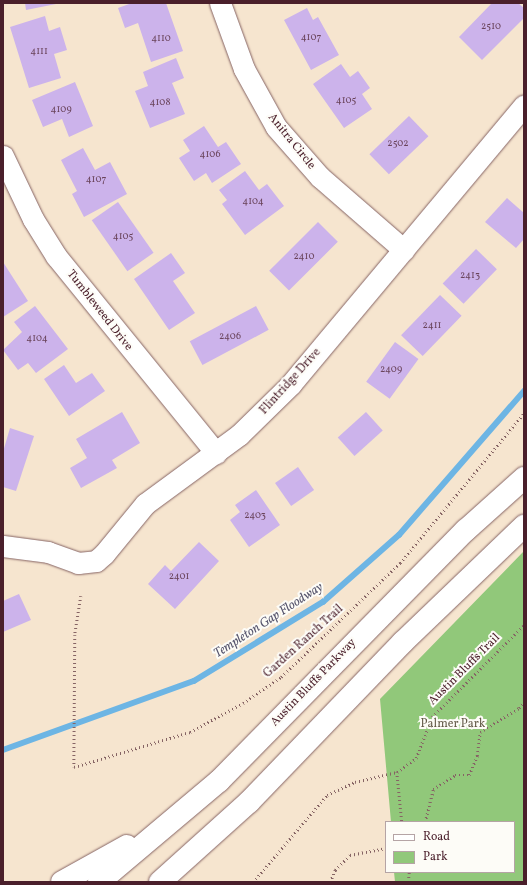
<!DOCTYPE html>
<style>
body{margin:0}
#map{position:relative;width:527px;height:885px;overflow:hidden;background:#f6e5cf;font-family:Vollkorn,serif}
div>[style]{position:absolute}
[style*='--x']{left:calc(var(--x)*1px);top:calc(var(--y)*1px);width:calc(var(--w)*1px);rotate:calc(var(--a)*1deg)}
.green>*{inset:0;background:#91c87a}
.stream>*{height:5.5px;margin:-2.75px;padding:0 2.75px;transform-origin:2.75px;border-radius:2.75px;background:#6db5e4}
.building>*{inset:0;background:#ccb3eb;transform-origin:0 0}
.path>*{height:2.5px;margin-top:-1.25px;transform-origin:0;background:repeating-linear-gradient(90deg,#866464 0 1px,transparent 0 4px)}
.roads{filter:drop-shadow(0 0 1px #866464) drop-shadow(0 0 1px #866464)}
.minor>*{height:21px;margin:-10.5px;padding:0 10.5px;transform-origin:10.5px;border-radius:10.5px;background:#fff}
.primary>*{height:22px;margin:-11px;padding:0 11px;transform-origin:11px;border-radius:11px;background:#fff}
span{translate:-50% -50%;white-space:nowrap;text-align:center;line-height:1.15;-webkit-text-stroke:4px #fdfcf7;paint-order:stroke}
.number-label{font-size:10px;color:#6a445b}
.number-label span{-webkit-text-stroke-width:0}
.street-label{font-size:12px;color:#4a1f2b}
.park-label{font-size:12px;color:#635a47}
.water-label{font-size:13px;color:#56546c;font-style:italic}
.frame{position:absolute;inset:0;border:4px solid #4a1f2b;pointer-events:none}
.legend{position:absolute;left:385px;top:821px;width:130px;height:52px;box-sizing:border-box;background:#fdfcf7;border:1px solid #b5a4a5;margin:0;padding:5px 7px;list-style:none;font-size:12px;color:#4a1f2b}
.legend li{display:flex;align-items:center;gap:8px;height:20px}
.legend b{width:20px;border:1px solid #b5a4a5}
</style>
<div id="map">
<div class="green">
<div style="clip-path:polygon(524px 551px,524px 882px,395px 882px,394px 872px,514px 872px,514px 822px,391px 822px,380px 699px)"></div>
</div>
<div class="stream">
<div style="--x:3;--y:750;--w:203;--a:-19.9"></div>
<div style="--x:194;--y:681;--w:151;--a:-31.5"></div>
<div style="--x:323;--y:602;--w:101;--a:-41.4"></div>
<div style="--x:399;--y:535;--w:191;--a:-49"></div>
</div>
<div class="building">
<div style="clip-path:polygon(25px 3px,56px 3px,56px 4px,26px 10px)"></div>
<div style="clip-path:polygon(132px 3px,166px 3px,183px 51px,151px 62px,138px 23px,125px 28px,118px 8px)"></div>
<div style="clip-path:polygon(492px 3px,518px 3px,524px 8px,524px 18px,482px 60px,459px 37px)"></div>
<div style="clip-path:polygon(307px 8px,313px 20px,318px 17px,339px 55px,311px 70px,284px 20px)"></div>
<div style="clip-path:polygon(45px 16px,49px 31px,60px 27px,67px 50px,54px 54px,61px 78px,29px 88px,10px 27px)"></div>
<div style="clip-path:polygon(176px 58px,184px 78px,172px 83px,185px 114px,150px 128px,135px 91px,148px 86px,143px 72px)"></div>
<div style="clip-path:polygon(341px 64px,350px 77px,358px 71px,370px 88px,362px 94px,372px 109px,344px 128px,313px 84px)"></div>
<div style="clip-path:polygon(75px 82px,93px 126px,69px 137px,62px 119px,43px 127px,32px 100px)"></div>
<div style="left:409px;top:116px;width:28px;height:55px;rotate:46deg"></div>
<div style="clip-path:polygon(204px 126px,218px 147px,226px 142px,241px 164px,212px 183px,206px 173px,194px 181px,179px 158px,190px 151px,183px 140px)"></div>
<div style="clip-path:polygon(83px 148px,95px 170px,110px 162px,127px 194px,84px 217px,72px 194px,77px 191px,61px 160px)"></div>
<div style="clip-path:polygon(245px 171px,259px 190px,267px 184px,284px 206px,245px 235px,222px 204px,227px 200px,219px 190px)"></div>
<div style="clip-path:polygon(507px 198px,524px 213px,524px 239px,516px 248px,485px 222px)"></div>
<div style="left:118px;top:202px;width:62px;height:32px;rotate:55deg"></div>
<div style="left:318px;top:222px;width:28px;height:69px;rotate:45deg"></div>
<div style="left:476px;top:249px;width:29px;height:48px;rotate:44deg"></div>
<div style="clip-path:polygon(171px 253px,185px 273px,173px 281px,195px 313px,169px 330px,134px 279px)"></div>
<div style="clip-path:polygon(3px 262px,28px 301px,3px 317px)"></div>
<div style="left:440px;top:295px;width:30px;height:56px;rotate:44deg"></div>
<div style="clip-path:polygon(35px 306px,68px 349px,36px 373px,28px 363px,18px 370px,3px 350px,22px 332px,14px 322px)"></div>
<div style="left:256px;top:306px;width:27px;height:75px;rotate:62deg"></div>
<div style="left:395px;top:342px;width:29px;height:49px;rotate:36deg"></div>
<div style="clip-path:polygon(64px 365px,76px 383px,92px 373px,105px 391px,69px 416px,44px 379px)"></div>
<div style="clip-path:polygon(122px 412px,140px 443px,112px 460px,117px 468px,81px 488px,70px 468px,87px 458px,76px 439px)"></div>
<div style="left:366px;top:412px;width:25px;height:38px;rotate:48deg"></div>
<div style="clip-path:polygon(10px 428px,34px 436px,16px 491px,3px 487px,3px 452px)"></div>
<div style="left:298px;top:467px;width:28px;height:28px;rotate:55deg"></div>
<div style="clip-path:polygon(256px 490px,280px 525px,249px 547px,230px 520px,240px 512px,235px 505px)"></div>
<div style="clip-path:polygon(199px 542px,219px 561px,175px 609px,148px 584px,165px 565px,171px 571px)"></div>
<div style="clip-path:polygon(19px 594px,31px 620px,3px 632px,3px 601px)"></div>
</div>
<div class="path">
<div style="--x:81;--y:596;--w:39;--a:99"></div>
<div style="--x:75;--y:635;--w:132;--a:90.4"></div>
<div style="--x:74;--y:767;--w:121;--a:-16.8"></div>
<div style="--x:190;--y:732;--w:60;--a:-28.7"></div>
<div style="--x:243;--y:703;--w:46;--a:-34.4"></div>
<div style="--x:281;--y:677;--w:165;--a:-43.8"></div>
<div style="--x:400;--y:563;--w:195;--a:-50.4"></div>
<div style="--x:397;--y:772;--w:50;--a:84.3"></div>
<div style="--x:425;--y:822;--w:34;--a:-76"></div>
<div style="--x:433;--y:789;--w:26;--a:-32"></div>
<div style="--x:455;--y:775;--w:14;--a:0"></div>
<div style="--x:469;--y:775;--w:21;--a:-67"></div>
<div style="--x:477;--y:756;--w:24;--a:-83"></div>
<div style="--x:480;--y:732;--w:46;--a:-31.6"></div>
<div style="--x:519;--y:708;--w:9;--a:-54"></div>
<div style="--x:253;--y:882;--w:114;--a:-49.6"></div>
<div style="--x:327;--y:795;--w:31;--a:-25"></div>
<div style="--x:355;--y:782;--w:43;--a:-13.4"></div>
<div style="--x:397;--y:772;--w:24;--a:-36"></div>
<div style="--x:416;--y:758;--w:44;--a:-68.7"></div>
<div style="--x:432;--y:717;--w:130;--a:-45"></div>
<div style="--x:330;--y:882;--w:13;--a:-67"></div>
<div style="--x:335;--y:870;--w:21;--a:-45"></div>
<div style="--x:350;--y:855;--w:37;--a:-11"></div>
<div style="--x:408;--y:882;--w:10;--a:-84"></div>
</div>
<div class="roads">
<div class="minor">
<div style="--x:220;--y:3;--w:70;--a:70"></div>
<div style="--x:244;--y:69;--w:66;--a:61.1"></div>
<div style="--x:276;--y:127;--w:67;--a:48.7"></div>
<div style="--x:320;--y:177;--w:111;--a:41"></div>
<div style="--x:3;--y:156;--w:70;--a:64.5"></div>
<div style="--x:33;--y:219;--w:44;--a:58.1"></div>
<div style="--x:56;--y:256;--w:254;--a:50.9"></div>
<div style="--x:3;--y:546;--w:45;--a:7.6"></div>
<div style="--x:48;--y:552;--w:32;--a:20"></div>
<div style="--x:78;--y:563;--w:18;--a:-6"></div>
<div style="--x:96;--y:561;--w:11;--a:-41"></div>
<div style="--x:104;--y:554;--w:65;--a:-50.6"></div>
<div style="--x:145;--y:504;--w:117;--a:-36.3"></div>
<div style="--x:239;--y:435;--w:73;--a:-44.4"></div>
<div style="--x:291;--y:384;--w:363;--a:-50.1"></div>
</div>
<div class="primary">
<div style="--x:62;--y:882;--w:74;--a:-29"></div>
<div style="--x:99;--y:882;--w:157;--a:-40.1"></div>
<div style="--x:219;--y:781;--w:352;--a:-45.5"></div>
<div style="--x:466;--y:530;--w:78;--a:-41.9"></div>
<div style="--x:160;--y:882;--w:120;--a:-42"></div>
<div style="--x:249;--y:802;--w:222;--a:-46.1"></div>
<div style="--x:403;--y:642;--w:168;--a:-43.8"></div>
</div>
</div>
<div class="number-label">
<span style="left:491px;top:27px">2510</span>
<span style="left:311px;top:38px">4107</span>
<span style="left:161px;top:39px">4110</span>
<span style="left:39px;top:52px">4111</span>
<span style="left:346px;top:101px">4105</span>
<span style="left:160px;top:103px">4108</span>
<span style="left:61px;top:110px">4109</span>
<span style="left:398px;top:144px">2502</span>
<span style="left:210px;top:155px">4106</span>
<span style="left:96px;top:180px">4107</span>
<span style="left:253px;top:202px">4104</span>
<span style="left:123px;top:237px">4105</span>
<span style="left:304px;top:257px">2410</span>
<span style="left:470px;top:276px">2413</span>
<span style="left:432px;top:326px">2411</span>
<span style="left:230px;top:337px">2406</span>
<span style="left:37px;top:339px">4104</span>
<span style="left:391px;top:370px">2409</span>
<span style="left:255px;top:516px">2403</span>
<span style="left:179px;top:577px">2401</span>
</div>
<div class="street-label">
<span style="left:291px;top:142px;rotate:51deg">Anitra Circle</span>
<span style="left:99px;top:311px;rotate:52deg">Tumbleweed Drive</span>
<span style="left:291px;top:382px;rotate:-48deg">Flintridge Drive</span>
<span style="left:304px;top:642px;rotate:-42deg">Garden Ranch Trail</span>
<span style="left:465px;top:670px;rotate:-45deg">Austin Bluffs Trail</span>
<span style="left:314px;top:683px;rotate:-46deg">Austin Bluffs Parkway</span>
</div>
<div class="park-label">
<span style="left:453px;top:725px">Palmer Park</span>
</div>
<div class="water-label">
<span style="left:269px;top:621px;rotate:-33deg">Templeton Gap Floodway</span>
</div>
<div class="frame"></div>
<ul class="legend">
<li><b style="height:5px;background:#fff"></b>Road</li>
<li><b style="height:11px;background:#91c87a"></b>Park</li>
</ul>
</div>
